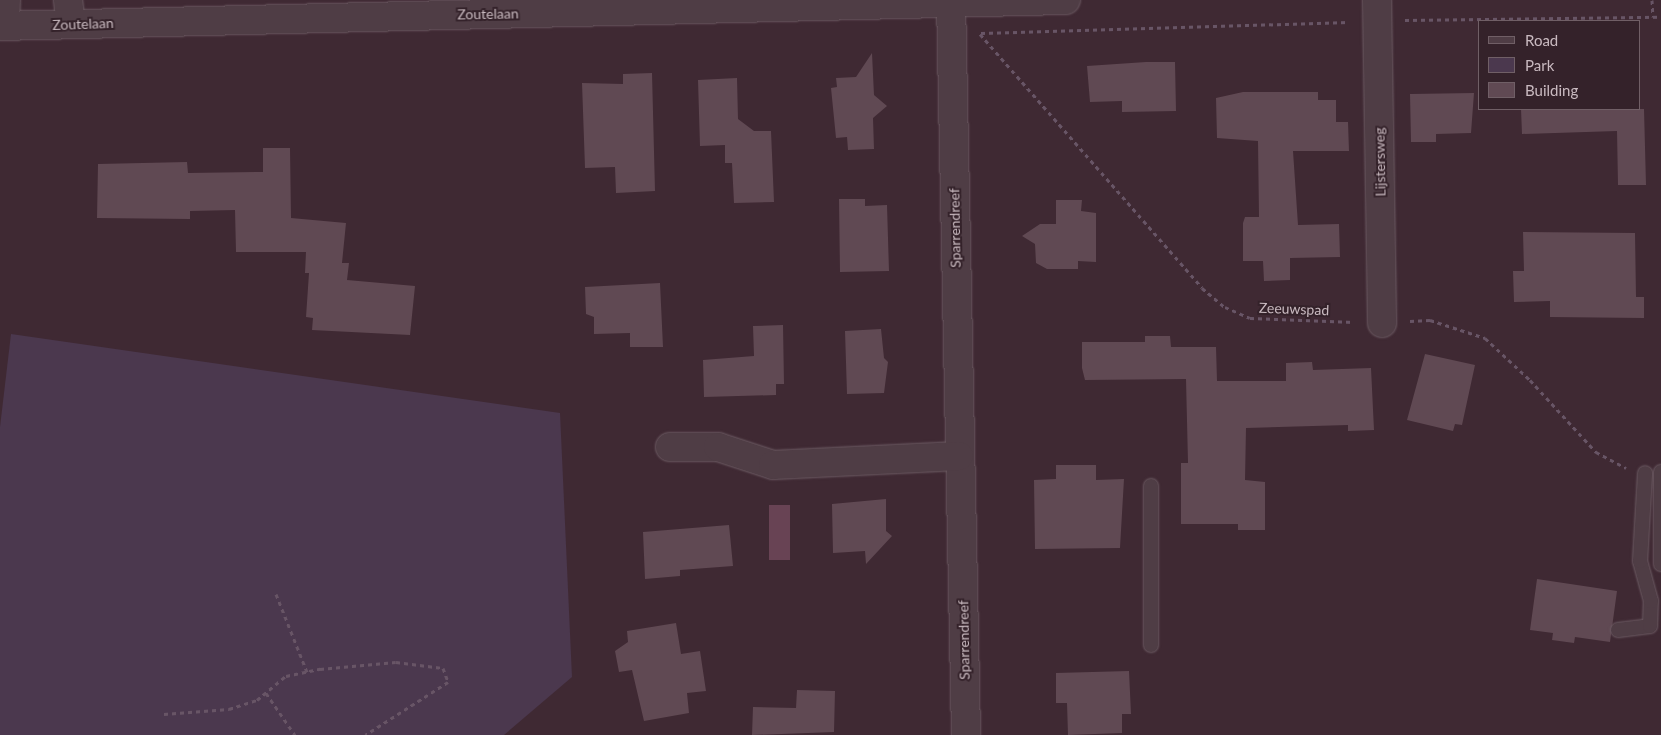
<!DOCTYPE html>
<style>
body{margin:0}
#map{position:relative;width:1661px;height:735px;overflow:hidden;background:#3f2933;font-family:Lato,sans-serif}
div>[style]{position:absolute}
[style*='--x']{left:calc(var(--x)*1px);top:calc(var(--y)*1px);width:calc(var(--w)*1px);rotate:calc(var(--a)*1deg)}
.green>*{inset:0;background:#4b384e}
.water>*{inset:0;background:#684354;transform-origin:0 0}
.building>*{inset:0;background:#604953}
.path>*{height:3px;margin-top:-1.5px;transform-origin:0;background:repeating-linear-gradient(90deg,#685566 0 4px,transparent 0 8px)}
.roads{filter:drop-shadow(0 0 1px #6c5b63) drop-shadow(0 0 1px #6c5b63)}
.service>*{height:14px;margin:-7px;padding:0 7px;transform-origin:7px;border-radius:7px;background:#4f3d45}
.minor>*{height:28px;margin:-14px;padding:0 14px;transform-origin:14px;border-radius:14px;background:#4f3d45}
.tertiary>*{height:28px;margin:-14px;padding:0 14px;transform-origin:14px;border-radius:14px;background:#4f3d45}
span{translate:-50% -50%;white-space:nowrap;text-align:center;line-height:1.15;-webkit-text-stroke:4px #34222a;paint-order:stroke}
.street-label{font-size:14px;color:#c9bac0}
.legend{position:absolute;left:1478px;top:20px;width:162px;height:90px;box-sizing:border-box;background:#34222a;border:1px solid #705f66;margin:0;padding:6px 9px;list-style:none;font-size:15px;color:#c9bac0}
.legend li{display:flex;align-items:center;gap:10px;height:25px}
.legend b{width:25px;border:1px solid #705f66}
</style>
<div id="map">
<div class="green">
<div style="clip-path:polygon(11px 334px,560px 413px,572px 677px,504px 735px,0 735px,0 427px)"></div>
</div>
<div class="water">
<div style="left:790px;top:505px;width:55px;height:21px;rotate:90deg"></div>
</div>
<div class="building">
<div style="clip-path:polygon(872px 53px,874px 95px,887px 106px,873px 118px,874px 149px,848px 150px,847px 137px,836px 138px,831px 88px,837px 87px,836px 78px,856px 77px)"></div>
<div style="clip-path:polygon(1146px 62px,1175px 62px,1176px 111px,1122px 112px,1122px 101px,1090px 102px,1087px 66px)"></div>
<div style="clip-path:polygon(652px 73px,655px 191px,616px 193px,615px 167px,585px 168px,582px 83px,623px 84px,623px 74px)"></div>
<div style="clip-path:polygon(737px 78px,738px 119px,754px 131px,771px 131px,774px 202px,734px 203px,732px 163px,725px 163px,725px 145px,700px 146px,698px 80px)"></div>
<div style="clip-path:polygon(1243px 92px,1318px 92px,1318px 100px,1336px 100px,1336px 122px,1348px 122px,1349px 151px,1293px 151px,1298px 225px,1339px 224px,1340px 257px,1290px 258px,1290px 280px,1264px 281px,1263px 261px,1243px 261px,1243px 223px,1245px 217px,1259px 217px,1258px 141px,1217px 138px,1216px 98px)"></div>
<div style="clip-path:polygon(1474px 93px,1471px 133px,1436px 134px,1436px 142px,1411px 142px,1410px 94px)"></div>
<div style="clip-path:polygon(1521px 109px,1644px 109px,1646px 185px,1618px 185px,1617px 131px,1522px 134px)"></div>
<div style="clip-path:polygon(263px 148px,290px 148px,291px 218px,346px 223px,342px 263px,349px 263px,347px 280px,415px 286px,410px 335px,312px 330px,313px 318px,306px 317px,309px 273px,305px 273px,306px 252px,236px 252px,235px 210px,190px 211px,190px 219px,97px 218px,98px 164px,187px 162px,188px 173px,263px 172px)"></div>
<div style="clip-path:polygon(839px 199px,865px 199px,865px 206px,887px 205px,889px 271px,840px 272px)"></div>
<div style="clip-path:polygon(1056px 200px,1082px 200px,1081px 211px,1096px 213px,1096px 262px,1078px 261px,1078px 269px,1047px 269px,1036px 263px,1035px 244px,1022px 236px,1040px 224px,1056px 224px)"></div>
<div style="clip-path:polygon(1523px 232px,1635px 233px,1636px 297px,1644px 297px,1644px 318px,1550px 317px,1550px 301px,1514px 302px,1513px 271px,1524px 271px)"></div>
<div style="clip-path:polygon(660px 283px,663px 347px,630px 347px,630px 333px,594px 334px,594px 317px,586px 314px,585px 287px)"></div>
<div style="clip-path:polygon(783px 325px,784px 384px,776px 384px,776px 395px,704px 397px,703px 360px,754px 356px,753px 326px)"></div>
<div style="clip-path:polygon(881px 329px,884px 358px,888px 362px,884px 393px,847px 394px,845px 331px)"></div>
<div style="clip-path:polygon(1145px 336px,1170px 336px,1171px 347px,1216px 347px,1217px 381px,1286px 381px,1286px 363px,1312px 362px,1313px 370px,1371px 368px,1374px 430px,1348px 431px,1348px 425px,1246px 428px,1245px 480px,1265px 482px,1265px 530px,1238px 530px,1238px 524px,1181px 524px,1181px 463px,1188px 463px,1186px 379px,1085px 380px,1082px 368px,1082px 342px,1145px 342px)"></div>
<div style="clip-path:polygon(1425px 354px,1475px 365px,1462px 425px,1455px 424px,1453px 431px,1407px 420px)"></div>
<div style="clip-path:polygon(1056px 465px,1096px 465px,1096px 480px,1124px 479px,1120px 548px,1035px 549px,1034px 480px,1056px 479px)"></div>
<div style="clip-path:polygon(886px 499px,886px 531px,892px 536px,866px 564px,865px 551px,833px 553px,832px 504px)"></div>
<div style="clip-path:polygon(729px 525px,733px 566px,680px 570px,680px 576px,645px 579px,643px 532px)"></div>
<div style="clip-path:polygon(1537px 579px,1617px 591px,1610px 642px,1575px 637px,1574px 643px,1552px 640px,1553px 633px,1530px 630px)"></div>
<div style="clip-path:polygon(676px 623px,681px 654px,700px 651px,706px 691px,687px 693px,689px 713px,644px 721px,632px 670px,619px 672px,615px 651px,628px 642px,627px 631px)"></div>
<div style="clip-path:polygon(1129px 671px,1131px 714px,1122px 714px,1122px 733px,1068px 735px,1067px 703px,1056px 703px,1056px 673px)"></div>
<div style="clip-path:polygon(797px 690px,835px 691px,834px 732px,752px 735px,753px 707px,796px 708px)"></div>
</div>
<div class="path">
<div style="--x:1652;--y:0;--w:17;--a:87"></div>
<div style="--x:1405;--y:20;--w:256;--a:-0.7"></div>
<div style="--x:981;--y:33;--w:368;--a:-1.7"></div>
<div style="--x:980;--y:34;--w:337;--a:48.8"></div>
<div style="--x:1202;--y:288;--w:30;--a:40"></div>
<div style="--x:1225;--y:307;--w:27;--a:24"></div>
<div style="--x:1250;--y:318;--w:104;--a:2.2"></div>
<div style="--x:1410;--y:321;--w:20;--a:-3"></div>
<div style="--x:1430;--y:320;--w:58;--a:18.1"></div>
<div style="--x:1485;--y:338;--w:62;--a:43"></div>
<div style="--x:1530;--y:380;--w:98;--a:47.5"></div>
<div style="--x:1596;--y:452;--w:34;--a:28"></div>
<div style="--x:276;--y:594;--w:84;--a:68.3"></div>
<div style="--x:266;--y:693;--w:51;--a:55.4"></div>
<div style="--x:164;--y:714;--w:65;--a:-4.4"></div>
<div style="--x:229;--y:709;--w:29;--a:-18"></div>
<div style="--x:257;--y:700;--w:38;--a:-40"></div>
<div style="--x:286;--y:676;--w:35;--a:-12"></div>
<div style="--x:320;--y:669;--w:76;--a:-5.3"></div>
<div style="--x:396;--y:662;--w:47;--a:7.3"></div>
<div style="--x:443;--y:668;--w:15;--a:70"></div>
<div style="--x:448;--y:682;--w:98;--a:147.4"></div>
</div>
<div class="roads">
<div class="service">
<div style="--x:1661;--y:472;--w:92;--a:90"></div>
<div style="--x:1618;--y:630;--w:32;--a:-7"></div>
<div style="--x:1650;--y:626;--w:25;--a:-88"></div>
<div style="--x:1651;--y:601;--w:41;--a:-105.4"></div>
<div style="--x:1640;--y:561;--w:88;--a:-86.7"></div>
<div style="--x:1151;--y:645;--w:159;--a:-90"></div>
</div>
<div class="minor">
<div style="--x:68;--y:0;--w:24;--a:83"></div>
<div style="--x:951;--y:0;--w:735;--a:88.83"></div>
<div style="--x:1377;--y:0;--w:323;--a:89.1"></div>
<div style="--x:5;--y:26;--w:26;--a:-88"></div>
<div style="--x:670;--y:447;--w:48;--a:0"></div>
<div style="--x:718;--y:447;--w:58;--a:18.1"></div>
<div style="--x:773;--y:465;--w:186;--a:-2.8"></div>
</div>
<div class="tertiary">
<div style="--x:0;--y:26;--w:1066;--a:-1.4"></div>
</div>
</div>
<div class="street-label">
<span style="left:488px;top:14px;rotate:-1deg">Zoutelaan</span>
<span style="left:83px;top:24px;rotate:-2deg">Zoutelaan</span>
<span style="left:1380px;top:162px;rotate:-91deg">Lijstersweg</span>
<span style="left:955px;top:228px;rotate:-91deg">Sparrendreef</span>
<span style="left:1294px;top:309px;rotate:2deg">Zeeuwspad</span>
<span style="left:964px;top:640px;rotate:-91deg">Sparrendreef</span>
</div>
<ul class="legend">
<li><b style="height:6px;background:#4f3d45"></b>Road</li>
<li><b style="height:14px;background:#4b384e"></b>Park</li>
<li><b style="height:14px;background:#604953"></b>Building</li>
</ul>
</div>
